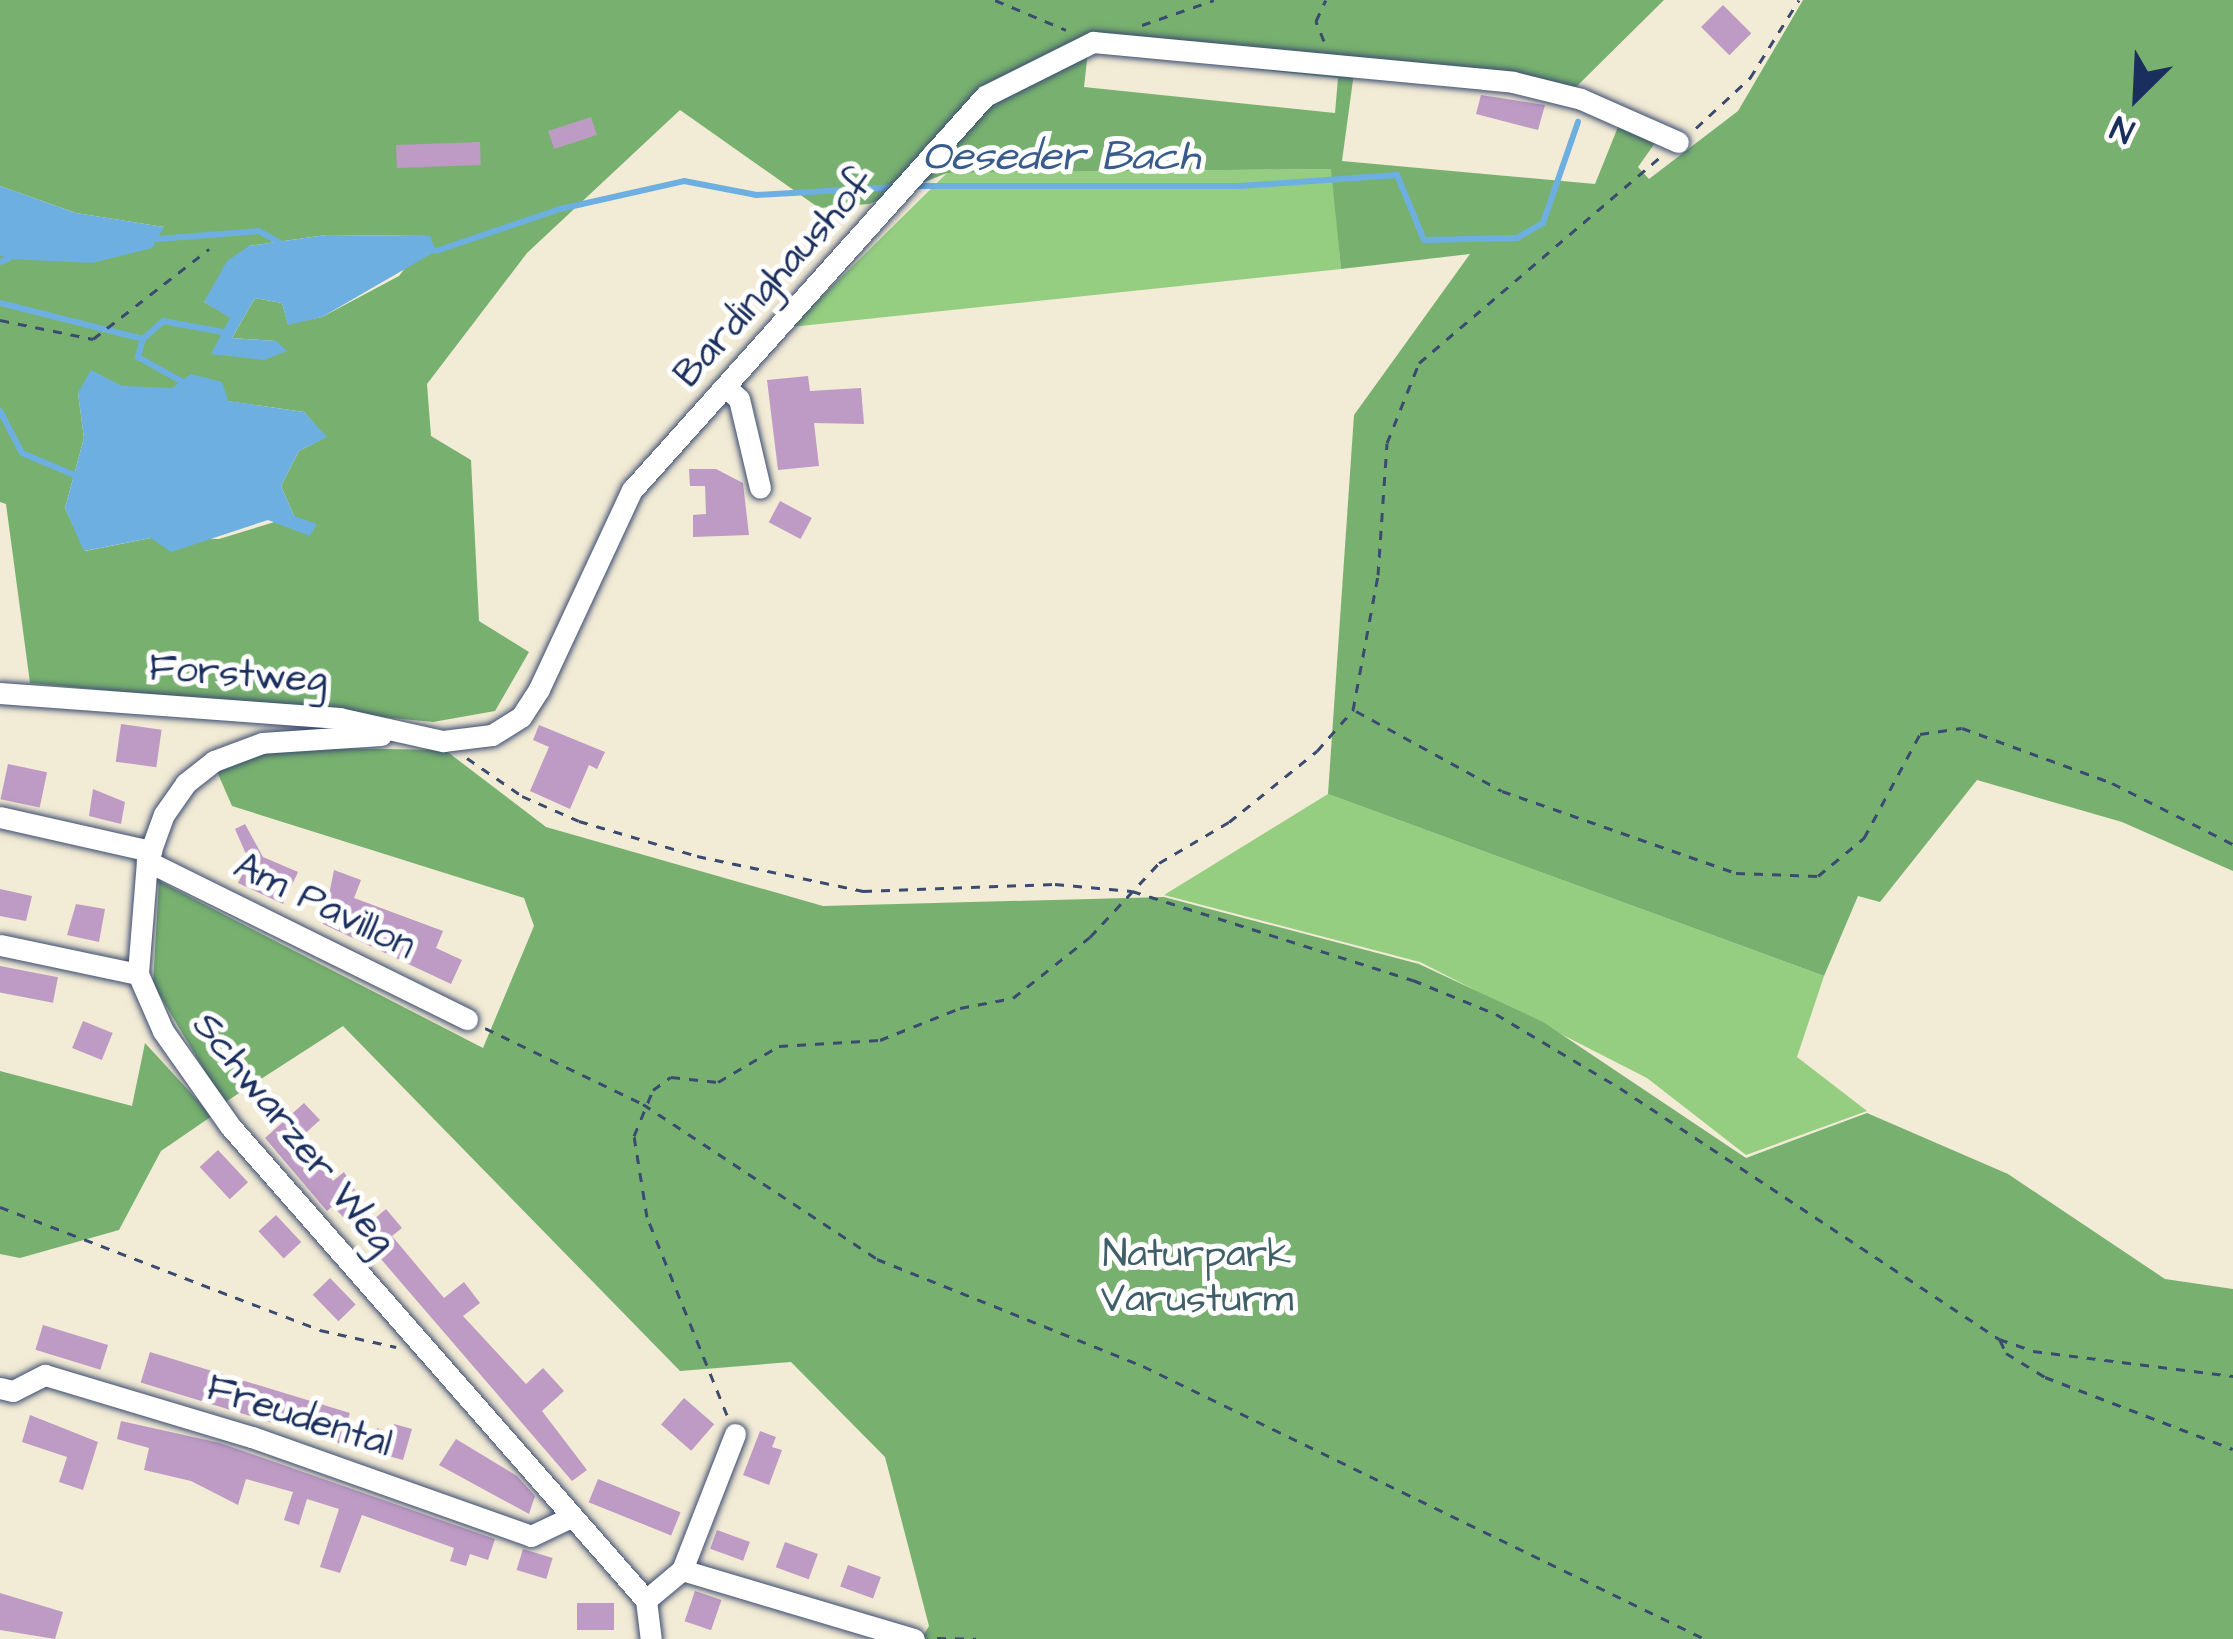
<!DOCTYPE html>
<style>
body{margin:0}
#map{position:relative;width:2233px;height:1639px;overflow:hidden;background:#f2ebd5;font-family:"Architects Daughter",sans-serif}
div>[style]{position:absolute}
[style*='--x']{left:calc(var(--x)*1px);top:calc(var(--y)*1px);width:calc(var(--w)*1px);rotate:calc(var(--a)*1deg)}
.green>*{inset:0;background:#95ce81}
.forest>*{inset:0;background:#78b16f}
.water>*{inset:0;background:#6dafe1}
.stream>*{height:6px;margin:-3px;padding:0 3px;transform-origin:3px;border-radius:3px;background:#6dafe1}
.building>*{inset:0;background:#be9bc4;transform-origin:0 0}
.path>*{height:3px;margin-top:-1.5px;transform-origin:0;background:repeating-linear-gradient(90deg,#3b4b70 0 9px,transparent 0 18px)}
.roads{filter:drop-shadow(0 0 3px #3b4b70) drop-shadow(0 0 3px #3b4b70)}
.minor>*{height:21px;margin:-10.5px;padding:0 10.5px;transform-origin:10.5px;border-radius:10.5px;background:#fff}
span{translate:-50% -50%;white-space:nowrap;text-align:center;line-height:1.15;-webkit-text-stroke:10px #fff;paint-order:stroke}
.street-label{font-size:39px;color:#1b2f5e}
.park-label{font-size:39px;color:#405f68}
.water-label{font-size:42px;color:#385c8c;font-style:italic}
.north{position:absolute;left:2077px;top:36px;width:120px;height:120px;-webkit-text-stroke:9px #fff;paint-order:stroke;rotate:204deg;font-size:33px;font-weight:700;line-height:48px;text-align:center;color:#1b2f5e}
.north::after{content:'';display:block;margin:auto;width:42px;height:54px;background:#1b2f5e;clip-path:polygon(50% 0,100% 100%,50% 72%,0 100%)}
</style>
<div id="map">
<div class="green">
<div style="clip-path:polygon(1332px 169px,1341px 269px,791px 327px,947px 173px)"></div>
<div style="clip-path:polygon(1328px 794px,1824px 976px,1797px 1057px,1867px 1111px,1746px 1155px,1647px 1078px,1420px 962px,1164px 895px)"></div>
</div>
<div class="forest">
<div style="clip-path:polygon(evenodd,0 0,1664px 0,1574px 89px,1356px 58px,1342px 161px,1595px 184px,1620px 122px,1655px 143px,1638px 167px,1649px 179px,1738px 111px,1803px 0,2233px 0,2233px 871px,2122px 822px,1977px 780px,1880px 902px,1858px 896px,1824px 976px,1328px 794px,1354px 415px,1470px 254px,1341px 269px,1331px 169px,947px 173px,869px 204px,819px 208px,680px 110px,527px 253px,427px 384px,431px 436px,471px 460px,479px 621px,529px 652px,495px 711px,433px 722px,30px 683px,6px 504px,0 502px,0 255px,164px 227px,76px 213px,0 186px,0 0,1088px 51px,1338px 78px,1335px 113px,1084px 87px,1088px 51px,0 0,326px 235px,430px 236px,399px 276px,322px 317px,288px 324px,282px 303px,255px 298px,232px 338px,276px 341px,212px 354px,231px 317px,204px 302px,249px 246px,326px 235px,0 0,122px 386px,304px 412px,326px 437px,299px 451px,281px 486px,294px 516px,219px 539px,151px 538px,85px 551px,65px 508px,84px 438px,78px 393px,122px 386px)"></div>
<div style="clip-path:polygon(265px 747px,445px 750px,546px 827px,823px 906px,1164px 897px,1419px 964px,1543px 1022px,1746px 1158px,1867px 1113px,2008px 1174px,2165px 1279px,2233px 1289px,2233px 1639px,921px 1639px,929px 1626px,885px 1457px,791px 1362px,680px 1371px,343px 1026px,224px 1103px,153px 984px,159px 881px,483px 1048px,534px 926px,524px 898px,232px 806px,215px 767px)"></div>
<div style="clip-path:polygon(145px 1043px,212px 1116px,161px 1151px,119px 1230px,20px 1258px,0 1254px,0 1071px,132px 1106px)"></div>
</div>
<div class="water">
<div style="clip-path:polygon(0 186px,76px 213px,164px 227px,152px 248px,92px 263px,8px 259px,0 255px)"></div>
<div style="clip-path:polygon(326px 235px,430px 236px,436px 251px,322px 317px,288px 325px,282px 303px,255px 298px,232px 338px,276px 341px,287px 351px,264px 360px,211px 354px,230px 318px,204px 302px,227px 261px,249px 246px)"></div>
<div style="clip-path:polygon(91px 370px,122px 386px,172px 388px,191px 374px,222px 382px,228px 401px,304px 412px,327px 437px,299px 451px,281px 486px,294px 516px,317px 524px,310px 536px,268px 520px,171px 552px,151px 538px,84px 551px,65px 508px,84px 438px,78px 393px)"></div>
</div>
<div class="stream">
<div style="--x:916;--y:186;--w:324;--a:0"></div>
<div style="--x:1240;--y:186;--w:157;--a:-4"></div>
<div style="--x:1397;--y:175;--w:70;--a:67.4"></div>
<div style="--x:1424;--y:240;--w:93;--a:-1.2"></div>
<div style="--x:1517;--y:238;--w:30;--a:-30"></div>
<div style="--x:1543;--y:223;--w:107;--a:-70.9"></div>
<div style="--x:157;--y:239;--w:102;--a:-4.5"></div>
<div style="--x:259;--y:231;--w:23;--a:29"></div>
<div style="--x:436;--y:251;--w:131;--a:-18.7"></div>
<div style="--x:560;--y:209;--w:127;--a:-12.7"></div>
<div style="--x:684;--y:181;--w:74;--a:10.9"></div>
<div style="--x:757;--y:195;--w:139;--a:-3.3"></div>
<div style="--x:0;--y:262;--w:9;--a:-21"></div>
<div style="--x:0;--y:303;--w:147;--a:14.1"></div>
<div style="--x:143;--y:339;--w:27;--a:-42"></div>
<div style="--x:163;--y:321;--w:61;--a:10.4"></div>
<div style="--x:143;--y:339;--w:19;--a:106"></div>
<div style="--x:138;--y:357;--w:49;--a:29.2"></div>
<div style="--x:0;--y:411;--w:47;--a:62.4"></div>
<div style="--x:22;--y:453;--w:56;--a:22.9"></div>
</div>
<div class="building">
<div style="left:1723px;top:5px;width:40px;height:31px;rotate:45deg"></div>
<div style="clip-path:polygon(1481px 95px,1545px 105px,1538px 130px,1476px 114px)"></div>
<div style="left:591px;top:117px;width:19px;height:45px;rotate:72deg"></div>
<div style="left:480px;top:142px;width:23px;height:84px;rotate:88deg"></div>
<div style="clip-path:polygon(808px 376px,810px 391px,861px 388px,864px 424px,814px 423px,819px 466px,778px 470px,767px 380px)"></div>
<div style="clip-path:polygon(689px 469px,716px 469px,743px 483px,749px 535px,693px 537px,693px 515px,706px 514px,705px 486px,690px 486px)"></div>
<div style="left:780px;top:501px;width:36px;height:24px;rotate:28deg"></div>
<div style="left:121px;top:724px;width:41px;height:38px;rotate:8deg"></div>
<div style="clip-path:polygon(539px 725px,605px 752px,597px 769px,589px 765px,570px 809px,530px 791px,549px 747px,533px 740px)"></div>
<div style="left:8px;top:764px;width:40px;height:36px;rotate:12deg"></div>
<div style="clip-path:polygon(93px 789px,125px 802px,121px 824px,89px 816px)"></div>
<div style="clip-path:polygon(245px 824px,263px 857px,298px 872px,283px 904px,238px 883px,249px 861px,235px 829px)"></div>
<div style="clip-path:polygon(334px 870px,361px 880px,354px 898px,443px 931px,436px 948px,462px 960px,451px 984px,323px 924px)"></div>
<div style="clip-path:polygon(0 889px,32px 896px,26px 921px,0 916px)"></div>
<div style="clip-path:polygon(76px 904px,105px 909px,99px 942px,67px 935px)"></div>
<div style="left:0;top:966px;width:59px;height:26px;rotate:11deg"></div>
<div style="left:83px;top:1021px;width:32px;height:29px;rotate:22deg"></div>
<div style="clip-path:polygon(304px 1103px,320px 1120px,300px 1138px,333px 1181px,344px 1172px,373px 1220px,386px 1209px,402px 1228px,392px 1236px,444px 1298px,464px 1282px,480px 1303px,463px 1316px,526px 1384px,543px 1368px,564px 1391px,542px 1411px,587px 1470px,572px 1481px,374px 1251px,333px 1206px,327px 1211px,265px 1138px)"></div>
<div style="left:218px;top:1150px;width:44px;height:25px;rotate:47deg"></div>
<div style="left:276px;top:1215px;width:37px;height:24px;rotate:47deg"></div>
<div style="left:330px;top:1278px;width:37px;height:24px;rotate:46deg"></div>
<div style="left:43px;top:1325px;width:68px;height:26px;rotate:17deg"></div>
<div style="left:150px;top:1352px;width:209px;height:32px;rotate:17deg"></div>
<div style="left:684px;top:1398px;width:40px;height:35px;rotate:41deg"></div>
<div style="clip-path:polygon(30px 1415px,98px 1442px,83px 1490px,59px 1482px,67px 1457px,22px 1442px)"></div>
<div style="clip-path:polygon(121px 1421px,220px 1443px,495px 1539px,488px 1560px,470px 1554px,466px 1566px,450px 1561px,454px 1548px,362px 1515px,340px 1573px,320px 1567px,339px 1509px,307px 1499px,299px 1525px,284px 1520px,293px 1492px,246px 1479px,238px 1505px,191px 1481px,144px 1470px,149px 1448px,117px 1439px)"></div>
<div style="clip-path:polygon(394px 1424px,412px 1429px,403px 1460px,370px 1451px,377px 1428px,392px 1433px)"></div>
<div style="clip-path:polygon(760px 1431px,776px 1437px,772px 1447px,782px 1450px,769px 1485px,743px 1475px)"></div>
<div style="clip-path:polygon(456px 1439px,517px 1476px,535px 1496px,529px 1514px,439px 1465px)"></div>
<div style="left:598px;top:1479px;width:89px;height:25px;rotate:22deg"></div>
<div style="left:717px;top:1530px;width:35px;height:20px;rotate:20deg"></div>
<div style="left:785px;top:1542px;width:35px;height:27px;rotate:20deg"></div>
<div style="left:523px;top:1549px;width:31px;height:22px;rotate:17deg"></div>
<div style="left:848px;top:1565px;width:35px;height:23px;rotate:20deg"></div>
<div style="left:695px;top:1591px;width:28px;height:32px;rotate:19deg"></div>
<div style="clip-path:polygon(0 1593px,63px 1612px,55px 1639px,0 1630px)"></div>
<div style="left:577px;top:1603px;width:37px;height:27px"></div>
</div>
<div class="path">
<div style="--x:995;--y:0;--w:77;--a:22.9"></div>
<div style="--x:1142;--y:25;--w:76;--a:-19.1"></div>
<div style="--x:1324;--y:41;--w:22;--a:-112"></div>
<div style="--x:1316;--y:21;--w:23;--a:-65"></div>
<div style="--x:1696;--y:128;--w:74;--a:-42.8"></div>
<div style="--x:1750;--y:78;--w:92;--a:-57.9"></div>
<div style="--x:0;--y:320;--w:95;--a:11.5"></div>
<div style="--x:93;--y:339;--w:147;--a:-37.8"></div>
<div style="--x:1356;--y:711;--w:166;--a:28.7"></div>
<div style="--x:1502;--y:791;--w:248;--a:19.3"></div>
<div style="--x:1736;--y:873;--w:82;--a:2.1"></div>
<div style="--x:1818;--y:876;--w:60;--a:-39.6"></div>
<div style="--x:1864;--y:838;--w:118;--a:-61.7"></div>
<div style="--x:1920;--y:734;--w:42;--a:-8.1"></div>
<div style="--x:1962;--y:728;--w:160;--a:20.1"></div>
<div style="--x:2112;--y:783;--w:136;--a:26.8"></div>
<div style="--x:467;--y:758;--w:67;--a:34.6"></div>
<div style="--x:522;--y:796;--w:62;--a:23.7"></div>
<div style="--x:579;--y:821;--w:123;--a:16.5"></div>
<div style="--x:697;--y:856;--w:170;--a:11.9"></div>
<div style="--x:863;--y:891;--w:192;--a:-2.1"></div>
<div style="--x:1055;--y:884;--w:77;--a:5.2"></div>
<div style="--x:1132;--y:891;--w:295;--a:17.6"></div>
<div style="--x:1413;--y:980;--w:90;--a:22.3"></div>
<div style="--x:1496;--y:1014;--w:144;--a:30.8"></div>
<div style="--x:1620;--y:1088;--w:455;--a:33.5"></div>
<div style="--x:1999;--y:1339;--w:36;--a:19"></div>
<div style="--x:2033;--y:1351;--w:202;--a:7.1"></div>
<div style="--x:485;--y:1028;--w:175;--a:25.7"></div>
<div style="--x:643;--y:1104;--w:281;--a:33.5"></div>
<div style="--x:877;--y:1259;--w:287;--a:21.9"></div>
<div style="--x:1143;--y:1366;--w:625;--a:25.91"></div>
<div style="--x:0;--y:1207;--w:343;--a:21"></div>
<div style="--x:320;--y:1330;--w:78;--a:12.6"></div>
<div style="--x:2000;--y:1340;--w:14;--a:65"></div>
<div style="--x:2006;--y:1353;--w:46;--a:31.6"></div>
<div style="--x:2045;--y:1377;--w:201;--a:21"></div>
<div style="--x:727;--y:1415;--w:214;--a:-112"></div>
<div style="--x:647;--y:1217;--w:82;--a:-99.1"></div>
<div style="--x:634;--y:1136;--w:50;--a:-67.6"></div>
<div style="--x:653;--y:1090;--w:22;--a:-36"></div>
<div style="--x:671;--y:1077;--w:47;--a:6.1"></div>
<div style="--x:718;--y:1082;--w:71;--a:-30.5"></div>
<div style="--x:779;--y:1046;--w:101;--a:-3.4"></div>
<div style="--x:880;--y:1040;--w:86;--a:-21.8"></div>
<div style="--x:960;--y:1008;--w:54;--a:-10.7"></div>
<div style="--x:1013;--y:998;--w:98;--a:-38.4"></div>
<div style="--x:1090;--y:937;--w:101;--a:-47"></div>
<div style="--x:1159;--y:863;--w:81;--a:-30.4"></div>
<div style="--x:1229;--y:822;--w:113;--a:-38.9"></div>
<div style="--x:1317;--y:751;--w:55;--a:-48.7"></div>
<div style="--x:1353;--y:710;--w:137;--a:-79.5"></div>
<div style="--x:1378;--y:575;--w:132;--a:-86.1"></div>
<div style="--x:1387;--y:443;--w:86;--a:-68.2"></div>
<div style="--x:1419;--y:363;--w:317;--a:-40.5"></div>
<div style="--x:937;--y:1638;--w:39;--a:1"></div>
</div>
<div class="roads">
<div class="minor">
<div style="--x:727;--y:388;--w:16;--a:43"></div>
<div style="--x:739;--y:399;--w:91;--a:76.7"></div>
<div style="--x:0;--y:693;--w:340;--a:4.2"></div>
<div style="--x:339;--y:718;--w:107;--a:12.5"></div>
<div style="--x:443;--y:741;--w:49;--a:-7"></div>
<div style="--x:492;--y:735;--w:34;--a:-32"></div>
<div style="--x:521;--y:717;--w:33;--a:-57"></div>
<div style="--x:539;--y:689;--w:220;--a:-65"></div>
<div style="--x:632;--y:490;--w:529;--a:-48.14"></div>
<div style="--x:985;--y:96;--w:121;--a:-26.6"></div>
<div style="--x:1093;--y:42;--w:422;--a:5.4"></div>
<div style="--x:1513;--y:82;--w:70;--a:14"></div>
<div style="--x:1581;--y:99;--w:106;--a:23.9"></div>
<div style="--x:381;--y:735;--w:119;--a:176.2"></div>
<div style="--x:262;--y:743;--w:51;--a:159.4"></div>
<div style="--x:214;--y:761;--w:36;--a:142"></div>
<div style="--x:186;--y:783;--w:38;--a:125"></div>
<div style="--x:164;--y:814;--w:50;--a:109.9"></div>
<div style="--x:147;--y:861;--w:113;--a:94.6"></div>
<div style="--x:138;--y:974;--w:62;--a:66.3"></div>
<div style="--x:163;--y:1031;--w:116;--a:54.8"></div>
<div style="--x:230;--y:1126;--w:631;--a:48.73"></div>
<div style="--x:0;--y:817;--w:155;--a:12.7"></div>
<div style="--x:147;--y:861;--w:357;--a:26.3"></div>
<div style="--x:0;--y:945;--w:141;--a:11.9"></div>
<div style="--x:0;--y:1388;--w:13;--a:13"></div>
<div style="--x:13;--y:1391;--w:36;--a:-27"></div>
<div style="--x:45;--y:1375;--w:216;--a:16.7"></div>
<div style="--x:252;--y:1437;--w:296;--a:19.5"></div>
<div style="--x:531;--y:1536;--w:44;--a:-25.4"></div>
<div style="--x:682;--y:1570;--w:242;--a:16.6"></div>
<div style="--x:646;--y:1600;--w:47;--a:-39.8"></div>
<div style="--x:682;--y:1570;--w:146;--a:-68.7"></div>
<div style="--x:646;--y:1600;--w:39;--a:83"></div>
</div>
</div>
<div class="street-label">
<span style="left:775px;top:279px;rotate:-48deg">Bardinghaushof</span>
<span style="left:238px;top:675px;rotate:4deg">Forstweg</span>
<span style="left:324px;top:907px;rotate:26deg">Am Pavillon</span>
<span style="left:293px;top:1134px;rotate:51deg">Schwarzer Weg</span>
<span style="left:299px;top:1417px;rotate:18deg">Freudental</span>
</div>
<div class="park-label">
<span style="left:1197px;top:1278px">Naturpark<br>Varusturm</span>
</div>
<div class="water-label">
<span style="left:1061px;top:157px">Oeseder Bach</span>
</div>
<div class="north">N</div>
</div>
